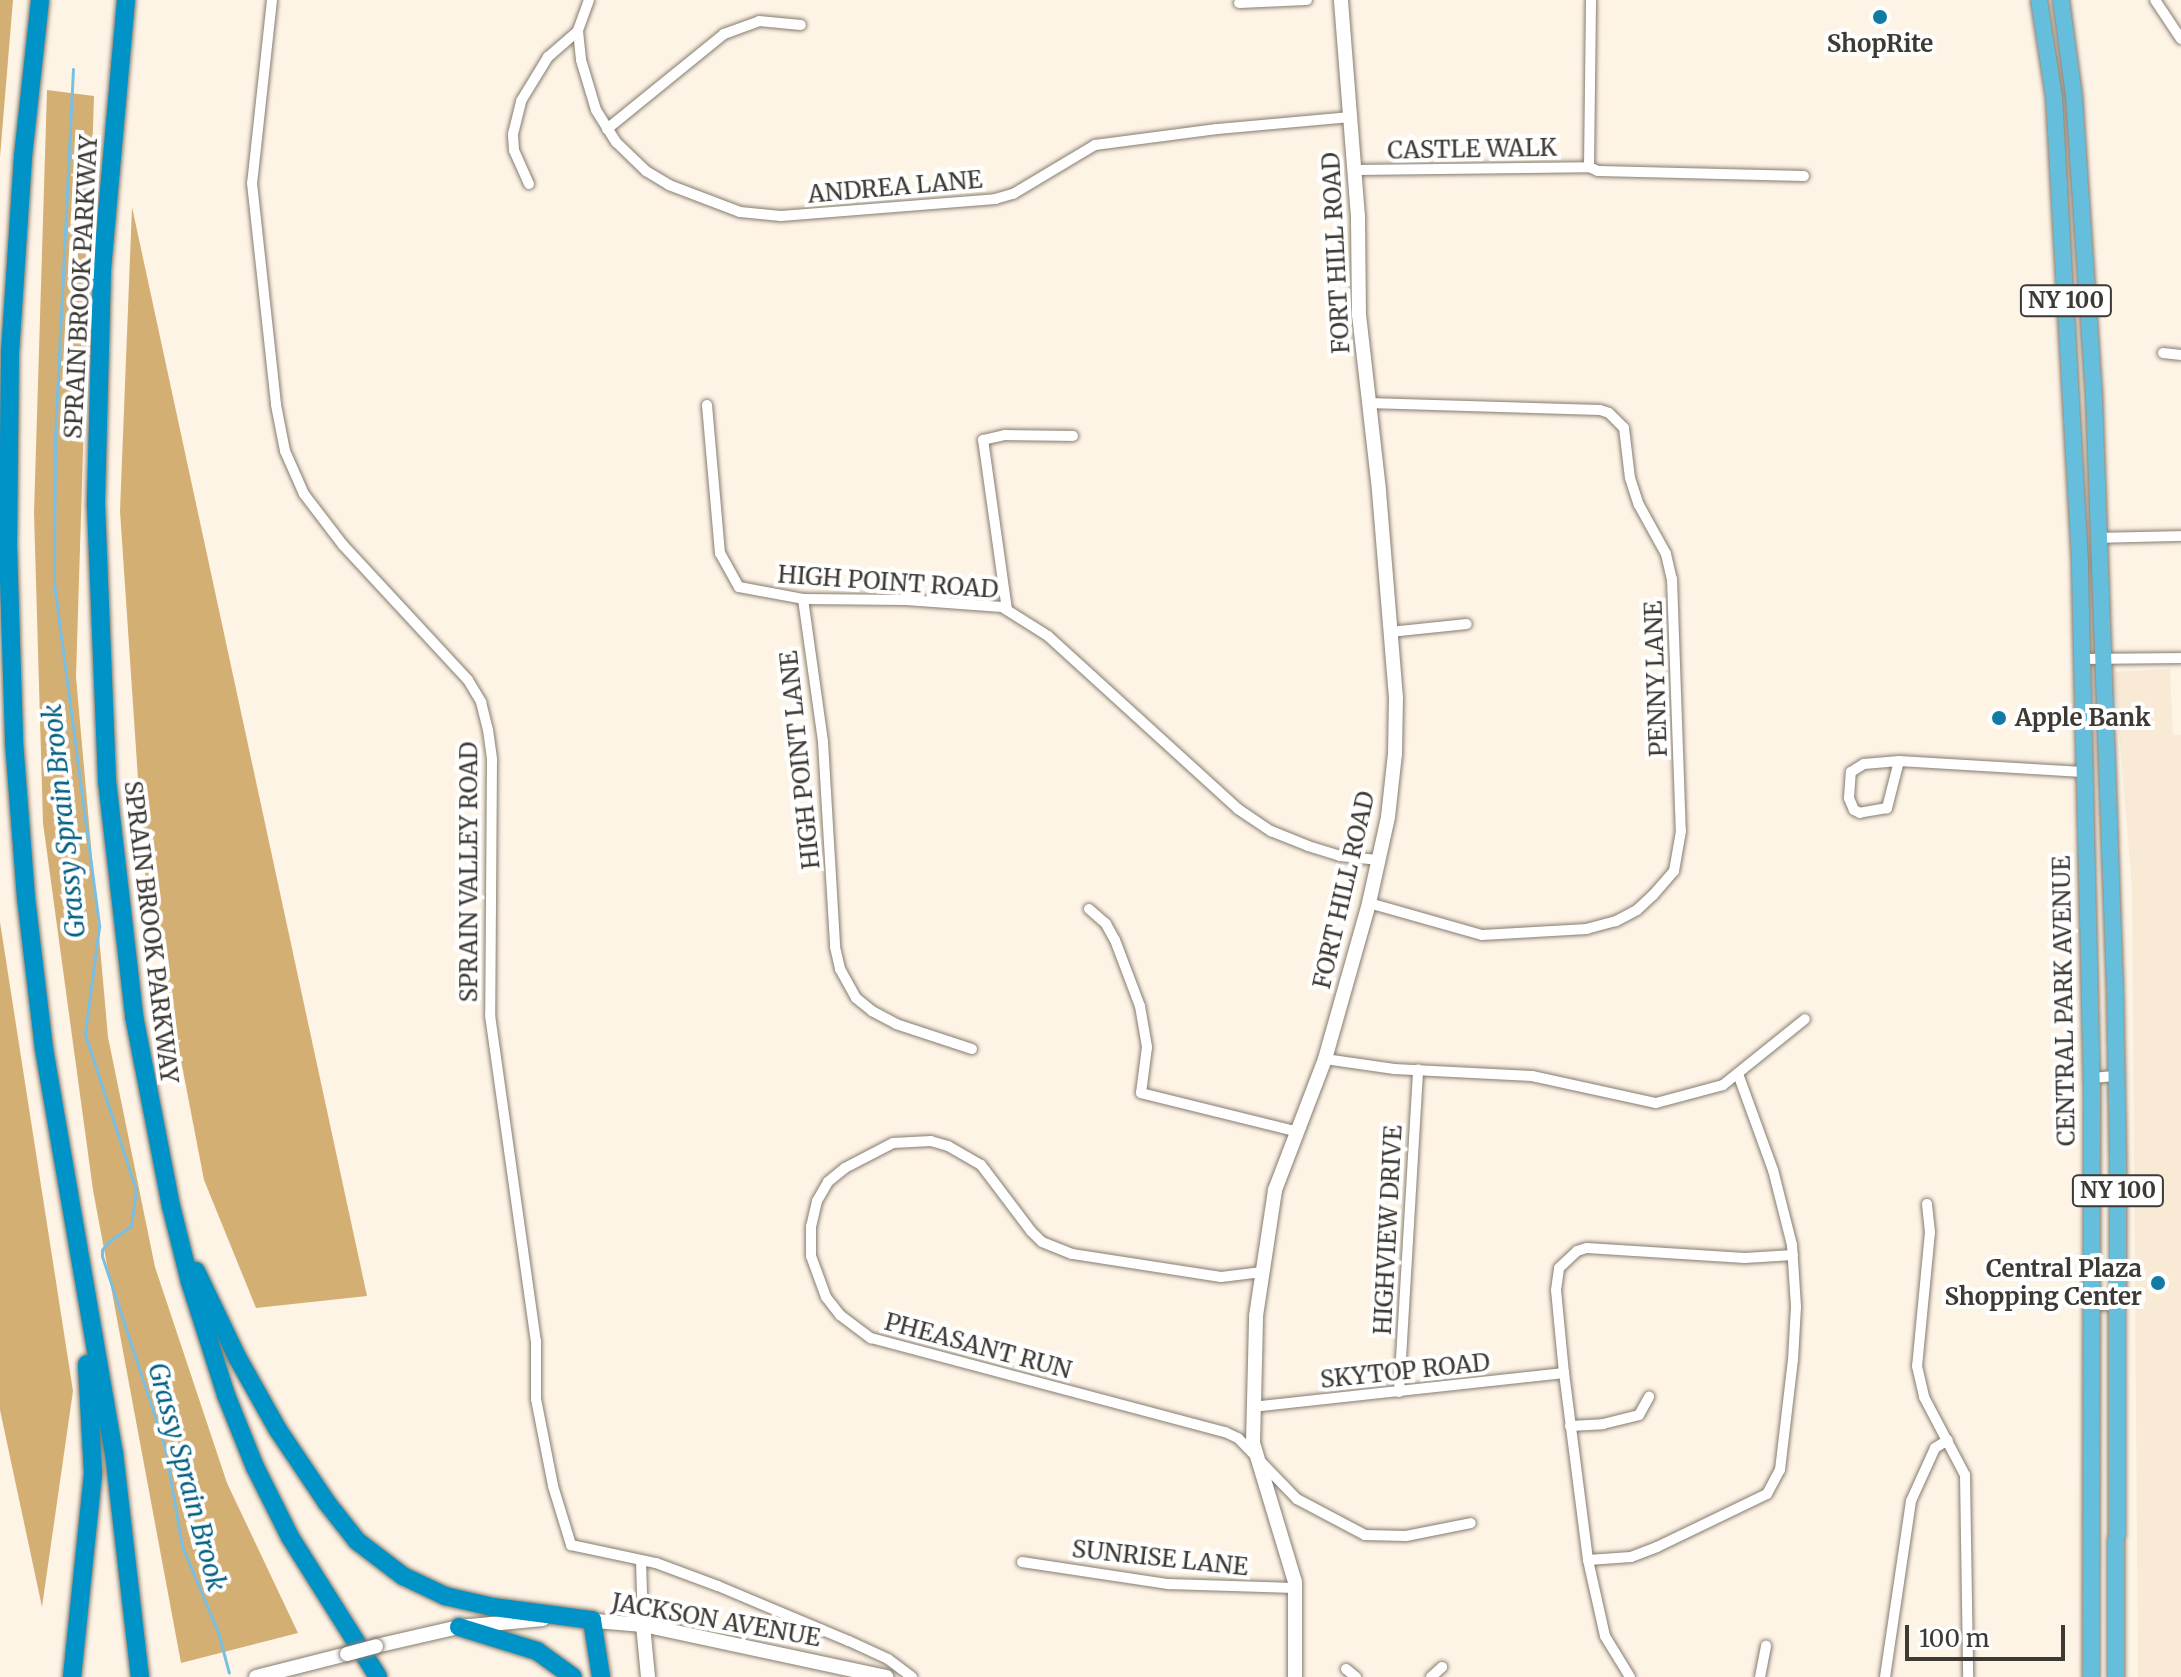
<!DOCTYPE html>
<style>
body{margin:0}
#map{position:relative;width:2181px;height:1677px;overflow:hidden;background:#fef4e6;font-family:Merriweather,serif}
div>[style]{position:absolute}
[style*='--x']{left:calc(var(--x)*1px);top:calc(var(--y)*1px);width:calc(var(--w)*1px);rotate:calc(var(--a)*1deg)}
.built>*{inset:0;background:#f8ead5}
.forest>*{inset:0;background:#d4af74}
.stream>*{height:3px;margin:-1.5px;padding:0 1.5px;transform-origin:1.5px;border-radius:1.5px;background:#79bfe3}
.roads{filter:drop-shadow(0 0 2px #847c6f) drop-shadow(0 0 2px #847c6f)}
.street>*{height:10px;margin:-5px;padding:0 5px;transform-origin:5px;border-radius:5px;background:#fff}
.secondary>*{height:14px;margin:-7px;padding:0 7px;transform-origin:7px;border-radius:7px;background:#fff}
.primary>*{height:16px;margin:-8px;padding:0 8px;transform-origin:8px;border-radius:8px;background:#66bedd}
.highway>*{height:18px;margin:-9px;padding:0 9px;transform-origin:9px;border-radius:9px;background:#0093c7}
.bridges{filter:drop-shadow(0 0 2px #847c6f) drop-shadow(0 0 2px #847c6f)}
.secondary-bridge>*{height:14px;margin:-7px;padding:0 7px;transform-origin:7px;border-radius:7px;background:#fff}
.dots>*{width:22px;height:22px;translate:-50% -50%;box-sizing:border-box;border:4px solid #fff;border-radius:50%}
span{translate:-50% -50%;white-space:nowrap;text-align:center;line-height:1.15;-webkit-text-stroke:8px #fff;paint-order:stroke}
.shield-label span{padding:2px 6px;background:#fff;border:2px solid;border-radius:6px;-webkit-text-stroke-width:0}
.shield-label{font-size:22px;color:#3d3933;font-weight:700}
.poi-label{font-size:24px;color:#3d3933;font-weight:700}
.left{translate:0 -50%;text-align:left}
.right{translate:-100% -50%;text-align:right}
.street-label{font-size:24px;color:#3d3933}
.water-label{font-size:26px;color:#026083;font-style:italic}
.scale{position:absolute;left:1905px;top:1625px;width:160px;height:36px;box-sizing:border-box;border:4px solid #3d3933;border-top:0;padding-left:10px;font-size:24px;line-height:28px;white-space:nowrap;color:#3d3933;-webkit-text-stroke:6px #fff;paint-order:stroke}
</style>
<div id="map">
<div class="built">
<div style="clip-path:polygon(2170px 669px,2173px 735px,2181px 735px,2181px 1677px,2138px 1677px,2132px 888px,2114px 672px)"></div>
</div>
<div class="forest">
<div style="clip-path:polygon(0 0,13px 0,0 157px)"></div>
<div style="clip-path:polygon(47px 90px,94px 96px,76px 677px,108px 1037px,155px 1267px,227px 1483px,298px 1633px,181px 1663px,93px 1190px,43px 823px,34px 513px)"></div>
<div style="clip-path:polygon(132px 207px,367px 1296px,256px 1308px,204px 1180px,144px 868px,120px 511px)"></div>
<div style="clip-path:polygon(0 922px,73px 1391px,42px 1607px,0 1410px)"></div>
</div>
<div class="stream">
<div style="--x:73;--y:69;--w:364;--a:92.8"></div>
<div style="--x:55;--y:433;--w:150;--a:90.4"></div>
<div style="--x:54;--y:583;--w:347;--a:82.5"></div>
<div style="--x:99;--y:927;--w:108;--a:97.5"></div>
<div style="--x:85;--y:1034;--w:164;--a:71.9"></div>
<div style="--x:136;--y:1190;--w:36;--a:98"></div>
<div style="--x:131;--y:1226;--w:28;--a:145"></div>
<div style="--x:108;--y:1242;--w:10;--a:127"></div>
<div style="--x:102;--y:1250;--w:6;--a:90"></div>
<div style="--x:102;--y:1256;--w:202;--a:71.8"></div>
<div style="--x:165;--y:1448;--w:99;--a:80.2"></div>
<div style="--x:182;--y:1546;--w:93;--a:67.3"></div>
<div style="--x:218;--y:1632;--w:42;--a:75"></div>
</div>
<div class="roads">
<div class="street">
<div style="--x:272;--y:0;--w:184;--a:96.2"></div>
<div style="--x:252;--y:183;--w:223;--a:83.8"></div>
<div style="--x:276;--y:405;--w:47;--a:78.9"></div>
<div style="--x:285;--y:451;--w:47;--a:66.2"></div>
<div style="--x:304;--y:494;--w:64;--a:52.6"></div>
<div style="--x:343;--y:545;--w:184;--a:47.2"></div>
<div style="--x:468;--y:680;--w:26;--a:59"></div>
<div style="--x:481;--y:702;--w:29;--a:76"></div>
<div style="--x:488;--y:730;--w:30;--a:82"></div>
<div style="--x:492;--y:760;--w:255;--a:90.4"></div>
<div style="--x:490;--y:1015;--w:329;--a:82"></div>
<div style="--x:536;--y:1341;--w:58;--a:90"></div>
<div style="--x:536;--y:1399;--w:89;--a:78.9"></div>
<div style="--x:553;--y:1486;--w:62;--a:73"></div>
<div style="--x:571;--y:1545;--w:87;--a:12"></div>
<div style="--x:656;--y:1563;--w:66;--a:20.4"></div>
<div style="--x:718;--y:1586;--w:142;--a:22.8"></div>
<div style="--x:849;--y:1641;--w:43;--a:24.8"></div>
<div style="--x:888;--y:1659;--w:30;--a:37"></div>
<div style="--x:589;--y:0;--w:33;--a:110"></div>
<div style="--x:578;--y:31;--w:29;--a:84"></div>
<div style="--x:581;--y:60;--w:52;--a:73.3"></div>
<div style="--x:596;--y:110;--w:38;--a:58"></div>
<div style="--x:616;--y:142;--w:42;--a:44"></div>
<div style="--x:646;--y:171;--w:27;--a:31"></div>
<div style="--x:669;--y:185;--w:76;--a:20.8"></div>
<div style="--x:740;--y:212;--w:41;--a:5.6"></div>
<div style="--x:781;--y:216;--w:215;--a:-4.5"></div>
<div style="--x:995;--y:199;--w:19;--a:-16"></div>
<div style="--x:1013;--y:194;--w:96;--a:-30.9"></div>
<div style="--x:1095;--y:145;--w:123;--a:-7.5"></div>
<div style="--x:1217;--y:129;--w:135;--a:-5.1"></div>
<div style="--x:2155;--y:0;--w:47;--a:56.3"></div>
<div style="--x:1239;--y:3;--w:68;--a:-2.5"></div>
<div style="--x:607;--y:129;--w:151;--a:-39.1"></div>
<div style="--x:724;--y:34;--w:37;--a:-20"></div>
<div style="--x:759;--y:21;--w:42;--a:5.4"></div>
<div style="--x:1589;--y:167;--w:167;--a:-89.3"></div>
<div style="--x:1356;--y:170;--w:233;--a:-0.7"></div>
<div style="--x:1589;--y:167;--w:10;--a:24"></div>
<div style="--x:1598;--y:171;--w:206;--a:1.4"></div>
<div style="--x:529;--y:184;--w:37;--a:-114"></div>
<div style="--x:514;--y:150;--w:16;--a:-94"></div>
<div style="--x:513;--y:134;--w:34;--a:-76"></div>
<div style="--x:521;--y:101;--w:52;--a:-58.5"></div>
<div style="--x:548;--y:57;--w:40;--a:-41"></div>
<div style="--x:2163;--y:353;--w:18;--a:6"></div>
<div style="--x:1368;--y:403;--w:232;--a:1.7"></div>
<div style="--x:1600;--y:410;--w:9;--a:18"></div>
<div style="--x:1609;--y:413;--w:21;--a:45"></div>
<div style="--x:1624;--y:428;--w:50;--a:83.2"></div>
<div style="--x:1630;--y:478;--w:28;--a:72"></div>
<div style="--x:1639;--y:505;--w:56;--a:61.1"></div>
<div style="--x:1666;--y:554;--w:26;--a:77"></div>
<div style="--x:1672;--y:579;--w:252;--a:88"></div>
<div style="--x:1681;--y:831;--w:41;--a:99.9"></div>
<div style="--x:1674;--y:871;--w:32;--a:131"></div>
<div style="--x:1653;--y:895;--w:22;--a:137"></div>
<div style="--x:1637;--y:910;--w:24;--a:152"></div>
<div style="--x:1616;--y:921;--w:30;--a:165"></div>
<div style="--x:1587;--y:929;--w:105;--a:176.7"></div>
<div style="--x:1482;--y:935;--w:117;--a:-164.2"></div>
<div style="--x:707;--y:405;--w:149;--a:85"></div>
<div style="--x:720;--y:553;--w:39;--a:61"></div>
<div style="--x:739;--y:587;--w:65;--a:10.6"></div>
<div style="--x:803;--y:599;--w:103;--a:0.6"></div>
<div style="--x:906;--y:600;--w:96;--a:4.2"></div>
<div style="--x:1002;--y:607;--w:54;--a:32.2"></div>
<div style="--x:1048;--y:636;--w:257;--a:42.3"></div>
<div style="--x:1238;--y:809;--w:40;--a:34"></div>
<div style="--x:1271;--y:831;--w:40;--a:22"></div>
<div style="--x:1308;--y:846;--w:34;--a:17"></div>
<div style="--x:1340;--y:856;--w:37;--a:6"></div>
<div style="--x:2099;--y:538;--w:82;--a:-1.4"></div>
<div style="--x:803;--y:599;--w:144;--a:82"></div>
<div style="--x:823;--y:742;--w:205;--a:86.6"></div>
<div style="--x:835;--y:947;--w:23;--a:77"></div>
<div style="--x:840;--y:969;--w:33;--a:61"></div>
<div style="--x:856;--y:998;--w:21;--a:39"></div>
<div style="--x:872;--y:1011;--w:27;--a:28"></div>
<div style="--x:896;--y:1024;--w:80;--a:18.2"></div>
<div style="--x:1007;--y:610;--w:172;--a:-98"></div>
<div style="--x:983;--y:440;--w:23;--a:-13"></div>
<div style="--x:1005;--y:435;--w:68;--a:0.8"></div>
<div style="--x:1390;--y:632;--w:77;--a:-5.9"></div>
<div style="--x:2083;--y:659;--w:98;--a:-0.6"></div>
<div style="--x:1899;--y:761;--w:49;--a:104.3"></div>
<div style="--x:1887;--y:808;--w:27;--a:170"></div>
<div style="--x:1860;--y:813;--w:7;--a:-153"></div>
<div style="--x:1854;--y:810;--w:13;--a:-113"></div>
<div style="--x:1849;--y:798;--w:26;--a:-86"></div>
<div style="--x:1851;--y:772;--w:15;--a:-32"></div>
<div style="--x:1864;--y:764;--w:35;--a:-5"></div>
<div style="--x:1899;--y:761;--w:184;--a:3.4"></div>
<div style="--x:1089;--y:909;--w:23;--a:41"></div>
<div style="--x:1106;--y:924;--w:18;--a:61"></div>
<div style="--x:1115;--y:940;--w:71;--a:69.3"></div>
<div style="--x:1140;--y:1006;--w:42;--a:80.3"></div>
<div style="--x:1147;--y:1047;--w:46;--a:97.4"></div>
<div style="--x:1141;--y:1093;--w:159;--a:13.9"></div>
<div style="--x:1325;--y:1059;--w:70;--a:8.2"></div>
<div style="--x:1394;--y:1069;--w:138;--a:2.9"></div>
<div style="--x:1532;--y:1076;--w:127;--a:12.3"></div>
<div style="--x:1656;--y:1103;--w:69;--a:-15"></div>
<div style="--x:1723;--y:1085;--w:105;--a:-38.8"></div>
<div style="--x:2092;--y:1078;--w:25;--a:-5"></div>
<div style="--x:1927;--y:1204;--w:28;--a:84"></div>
<div style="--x:1930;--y:1232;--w:135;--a:95.5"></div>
<div style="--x:1917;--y:1366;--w:32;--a:77"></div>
<div style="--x:1924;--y:1397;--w:88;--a:62.3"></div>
<div style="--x:1965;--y:1475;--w:202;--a:89.1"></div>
<div style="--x:1262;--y:1272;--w:41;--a:173"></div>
<div style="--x:1221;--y:1277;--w:151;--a:-171.2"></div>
<div style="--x:1072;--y:1254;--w:32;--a:-158"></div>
<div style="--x:1042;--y:1242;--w:16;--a:-135"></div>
<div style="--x:1031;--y:1231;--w:83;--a:-127.1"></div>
<div style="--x:981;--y:1165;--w:38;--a:-150"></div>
<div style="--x:948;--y:1146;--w:18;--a:-164"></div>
<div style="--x:931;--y:1141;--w:38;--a:177"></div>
<div style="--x:893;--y:1143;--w:54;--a:152.5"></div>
<div style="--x:845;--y:1168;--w:22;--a:141"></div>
<div style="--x:828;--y:1182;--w:22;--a:120"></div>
<div style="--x:817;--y:1201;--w:26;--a:103"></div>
<div style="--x:811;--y:1226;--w:30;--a:90"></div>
<div style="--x:811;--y:1256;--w:44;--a:69.9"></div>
<div style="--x:826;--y:1297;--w:23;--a:52"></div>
<div style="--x:840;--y:1315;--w:39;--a:37"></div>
<div style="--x:871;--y:1338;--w:366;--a:14.9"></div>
<div style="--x:1225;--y:1432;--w:14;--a:25"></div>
<div style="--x:1238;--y:1438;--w:85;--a:46"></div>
<div style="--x:1297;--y:1499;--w:77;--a:27.9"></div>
<div style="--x:1365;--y:1535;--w:41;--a:1.4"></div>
<div style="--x:1406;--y:1536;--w:66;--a:-11.3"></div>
<div style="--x:2091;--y:1305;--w:26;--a:0"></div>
<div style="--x:1399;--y:1392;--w:323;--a:-86.6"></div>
<div style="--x:1252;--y:1407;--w:314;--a:-6.2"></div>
<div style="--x:1570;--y:1426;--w:33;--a:-3"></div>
<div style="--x:1603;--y:1424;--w:37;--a:-14"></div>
<div style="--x:1639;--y:1415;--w:21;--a:-61"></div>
<div style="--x:1588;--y:1560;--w:43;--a:-4"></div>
<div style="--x:1631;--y:1557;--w:28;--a:-21"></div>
<div style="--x:1657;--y:1547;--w:122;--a:-25.7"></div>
<div style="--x:1767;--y:1494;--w:27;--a:-62"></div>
<div style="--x:1780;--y:1470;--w:111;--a:-83.3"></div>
<div style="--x:1793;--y:1360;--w:53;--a:-86.8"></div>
<div style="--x:1796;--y:1307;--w:62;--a:-93.7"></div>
<div style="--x:1792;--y:1245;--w:77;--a:-104.2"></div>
<div style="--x:1773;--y:1170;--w:102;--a:-110"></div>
<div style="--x:641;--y:1561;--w:64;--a:88.2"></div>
<div style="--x:1022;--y:1562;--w:148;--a:8.6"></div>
<div style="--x:1168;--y:1584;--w:127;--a:1.8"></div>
<div style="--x:1346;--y:1669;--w:13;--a:39"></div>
<div style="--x:1431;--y:1677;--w:15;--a:-42"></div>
<div style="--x:1630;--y:1677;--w:48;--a:-121.4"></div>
<div style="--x:1605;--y:1636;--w:78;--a:-102.6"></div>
<div style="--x:1588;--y:1560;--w:189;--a:-97.3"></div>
<div style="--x:1564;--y:1373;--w:83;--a:-95.5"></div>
<div style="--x:1556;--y:1290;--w:22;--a:-82"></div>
<div style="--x:1559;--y:1268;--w:25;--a:-43"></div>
<div style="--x:1577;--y:1251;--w:10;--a:-17"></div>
<div style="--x:1587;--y:1248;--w:158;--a:3.6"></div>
<div style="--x:1745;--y:1258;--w:48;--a:-3.6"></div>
<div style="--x:1760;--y:1677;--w:32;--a:-79"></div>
<div style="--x:1885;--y:1677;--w:178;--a:-81.6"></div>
<div style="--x:1911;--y:1501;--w:58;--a:-65.6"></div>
<div style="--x:1935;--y:1448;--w:15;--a:-32"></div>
</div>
<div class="secondary">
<div style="--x:584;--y:1620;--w:59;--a:4.8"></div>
<div style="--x:643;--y:1625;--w:249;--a:12.1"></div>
<div style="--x:643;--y:1625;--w:52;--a:84.5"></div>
<div style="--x:376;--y:1646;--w:85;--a:-12.9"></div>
<div style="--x:459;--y:1627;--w:84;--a:-5.4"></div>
<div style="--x:256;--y:1677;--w:94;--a:-14.2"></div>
<div style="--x:1295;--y:1677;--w:95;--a:-90"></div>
<div style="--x:1295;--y:1582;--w:145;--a:-106.8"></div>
<div style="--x:1253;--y:1443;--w:127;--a:-88.6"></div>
<div style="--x:1256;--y:1316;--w:127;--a:-81.4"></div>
<div style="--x:1275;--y:1190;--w:140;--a:-69.1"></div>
<div style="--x:1325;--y:1059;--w:162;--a:-74.2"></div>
<div style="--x:1369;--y:903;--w:88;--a:-77.5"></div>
<div style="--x:1388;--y:817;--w:63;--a:-83.7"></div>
<div style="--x:1395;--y:754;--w:56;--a:-89"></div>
<div style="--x:1396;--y:698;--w:209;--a:-94.7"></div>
<div style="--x:1379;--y:490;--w:176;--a:-96.5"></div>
<div style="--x:1359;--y:315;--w:98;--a:-90.6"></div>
<div style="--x:1358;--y:217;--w:218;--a:-94.5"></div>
</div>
<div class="primary">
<div style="--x:2039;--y:0;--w:98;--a:81.2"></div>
<div style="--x:2054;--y:97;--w:472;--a:86.8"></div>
<div style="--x:2080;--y:568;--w:526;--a:88.69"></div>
<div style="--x:2092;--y:1094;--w:583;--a:90.1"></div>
<div style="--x:2061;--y:0;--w:97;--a:82.3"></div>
<div style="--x:2074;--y:96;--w:302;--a:86.2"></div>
<div style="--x:2094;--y:397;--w:592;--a:87.97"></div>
<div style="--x:2115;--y:989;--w:179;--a:89"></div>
<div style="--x:2118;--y:1168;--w:509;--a:90.23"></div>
</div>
<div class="highway">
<div style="--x:40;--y:0;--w:158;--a:96.2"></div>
<div style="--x:23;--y:157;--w:194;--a:93.8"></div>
<div style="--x:10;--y:351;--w:196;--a:90.6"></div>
<div style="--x:8;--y:547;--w:195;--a:88.2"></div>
<div style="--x:14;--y:742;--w:156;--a:85.6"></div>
<div style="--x:26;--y:898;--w:152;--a:83.2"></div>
<div style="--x:44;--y:1049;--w:410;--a:80.2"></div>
<div style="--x:114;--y:1453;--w:226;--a:83.4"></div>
<div style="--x:126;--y:0;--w:271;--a:95.1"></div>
<div style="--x:102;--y:270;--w:236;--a:91.5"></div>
<div style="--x:96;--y:506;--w:275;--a:87.7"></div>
<div style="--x:107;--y:781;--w:237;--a:83.4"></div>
<div style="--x:134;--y:1016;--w:194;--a:79"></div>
<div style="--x:171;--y:1206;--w:78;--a:76"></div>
<div style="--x:190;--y:1282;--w:119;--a:72.3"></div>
<div style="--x:226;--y:1395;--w:78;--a:68.1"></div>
<div style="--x:255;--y:1467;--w:78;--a:63.4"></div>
<div style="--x:290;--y:1537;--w:165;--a:57.8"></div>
<div style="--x:196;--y:1271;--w:95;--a:64.5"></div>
<div style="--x:237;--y:1357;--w:84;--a:60.7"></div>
<div style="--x:278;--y:1430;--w:88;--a:56.1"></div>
<div style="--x:327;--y:1503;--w:48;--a:51.7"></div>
<div style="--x:357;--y:1541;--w:58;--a:37.3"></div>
<div style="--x:403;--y:1576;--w:47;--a:25.5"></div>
<div style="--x:445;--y:1596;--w:49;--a:12.9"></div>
<div style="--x:493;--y:1607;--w:100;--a:7.5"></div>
<div style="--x:592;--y:1620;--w:58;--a:81"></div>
<div style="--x:459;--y:1627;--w:82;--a:17.1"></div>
<div style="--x:537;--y:1651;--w:44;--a:35.8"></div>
<div style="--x:72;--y:1677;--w:205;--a:-84.1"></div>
<div style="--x:93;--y:1473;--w:109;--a:-93.2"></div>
</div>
</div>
<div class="bridges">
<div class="secondary-bridge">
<div style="--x:347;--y:1654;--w:30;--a:-15"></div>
</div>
</div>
<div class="dots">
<div style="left:1880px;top:17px;background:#117aa5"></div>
<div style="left:1999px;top:718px;background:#117aa5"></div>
<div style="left:2158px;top:1283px;background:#117aa5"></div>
</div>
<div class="shield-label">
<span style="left:2066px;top:301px">NY 100</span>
<span style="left:2118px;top:1191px">NY 100</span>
</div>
<div class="poi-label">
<span style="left:1880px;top:44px">ShopRite</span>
<span class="left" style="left:2015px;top:718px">Apple Bank</span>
<span class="right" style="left:2142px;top:1283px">Central Plaza<br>Shopping Center</span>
</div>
<div class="street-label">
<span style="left:1472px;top:149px;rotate:-1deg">CASTLE WALK</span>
<span style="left:895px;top:187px;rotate:-5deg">ANDREA LANE</span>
<span style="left:1336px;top:253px;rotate:-93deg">FORT HILL ROAD</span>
<span style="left:81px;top:287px;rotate:-87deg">SPRAIN BROOK PARKWAY</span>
<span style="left:888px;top:582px;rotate:4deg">HIGH POINT ROAD</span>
<span style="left:1656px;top:679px;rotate:-92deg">PENNY LANE</span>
<span style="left:800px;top:760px;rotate:-96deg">HIGH POINT LANE</span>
<span style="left:469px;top:872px;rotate:-90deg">SPRAIN VALLEY ROAD</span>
<span style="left:1344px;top:890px;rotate:-77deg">FORT HILL ROAD</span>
<span style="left:151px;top:932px;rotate:83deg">SPRAIN BROOK PARKWAY</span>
<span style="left:2064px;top:1001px;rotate:-91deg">CENTRAL PARK AVENUE</span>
<span style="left:1388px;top:1230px;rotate:-87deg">HIGHVIEW DRIVE</span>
<span style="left:978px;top:1346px;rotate:15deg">PHEASANT RUN</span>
<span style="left:1405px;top:1371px;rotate:-6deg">SKYTOP ROAD</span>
<span style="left:1160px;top:1558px;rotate:6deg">SUNRISE LANE</span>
<span style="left:716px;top:1620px;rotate:10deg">JACKSON AVENUE</span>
</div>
<div class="water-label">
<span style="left:64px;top:821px;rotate:-96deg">Grassy Sprain Brook</span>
<span style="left:187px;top:1477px;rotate:75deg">Grassy Sprain Brook</span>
</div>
<div class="scale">100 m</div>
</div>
